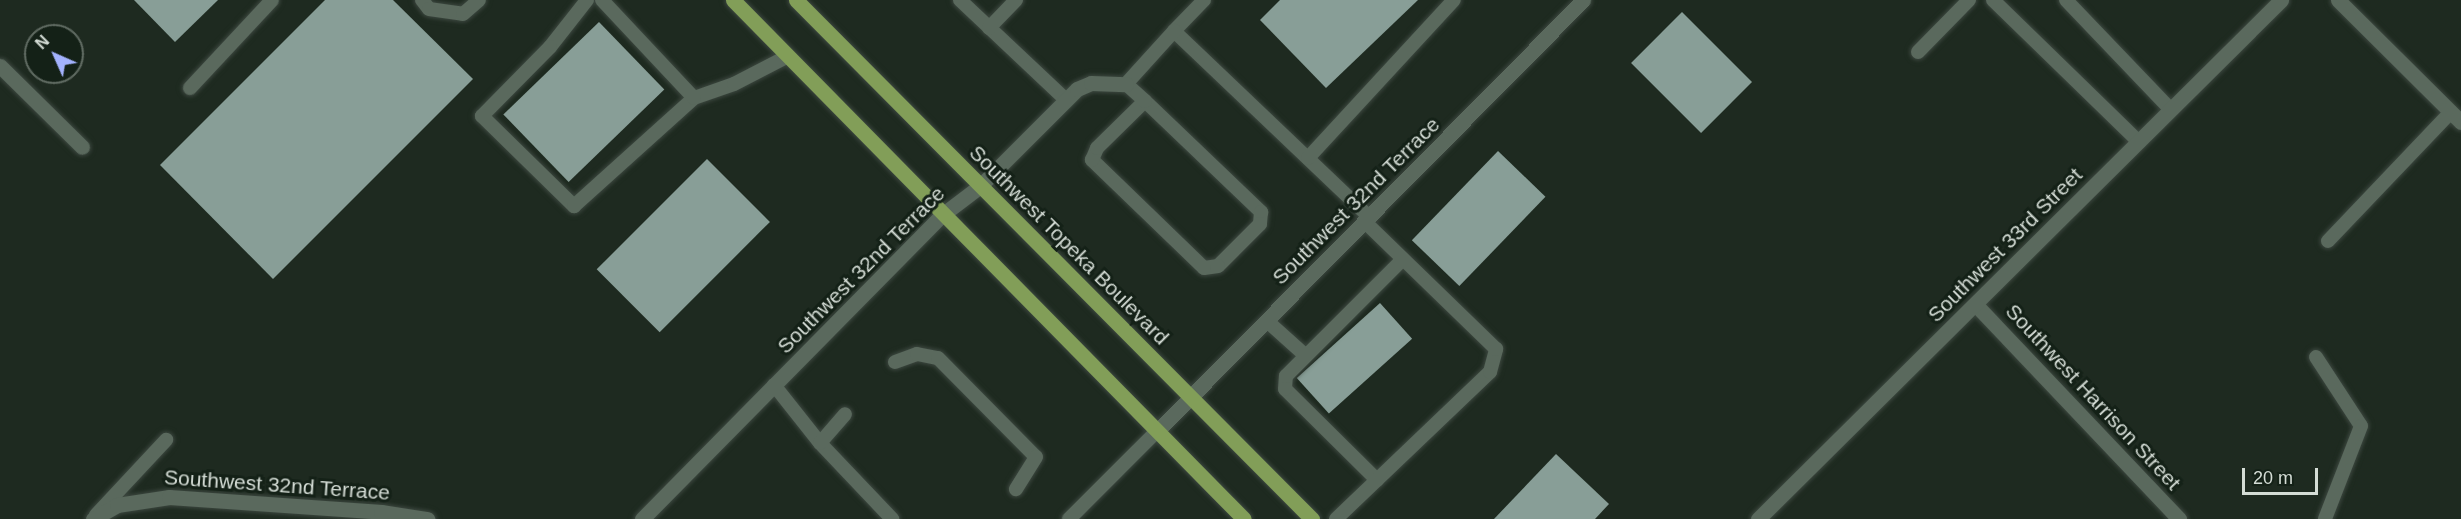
<!DOCTYPE html>
<style>
body{margin:0}
#map{position:relative;width:2461px;height:519px;overflow:hidden;background:#1e2a20;font-family:Arial,sans-serif}
div>[style]{position:absolute}
[style*='--x']{left:calc(var(--x)*1px);top:calc(var(--y)*1px);width:calc(var(--w)*1px);rotate:calc(var(--a)*1deg)}
.building>*{inset:0;background:#889e97;transform-origin:0 0}
.roads{filter:drop-shadow(0 0 2px #3c473f) drop-shadow(0 0 2px #3c473f)}
.service>*{height:14px;margin:-7px;padding:0 7px;transform-origin:7px;border-radius:7px;background:#5a695d}
.minor>*{height:15px;margin:-7.5px;padding:0 7.5px;transform-origin:7.5px;border-radius:7.5px;background:#5a695d}
.tertiary>*{height:15px;margin:-7.5px;padding:0 7.5px;transform-origin:7.5px;border-radius:7.5px;background:#5a695d}
.primary>*{height:15px;margin:-7.5px;padding:0 7.5px;transform-origin:7.5px;border-radius:7.5px;background:#829e58}
span{translate:-50% -50%;white-space:nowrap;text-align:center;line-height:1.15;-webkit-text-stroke:6px #142117;paint-order:stroke}
.street-label{font-size:21px;color:#d4dcd5}
.north{position:absolute;left:24px;top:24px;width:60px;height:60px;box-sizing:border-box;background:#142117;border:2px solid #616c63;border-radius:50%;rotate:315deg;font-size:16px;font-weight:700;line-height:24px;text-align:center;color:#d4dcd5}
.north::after{content:'';display:block;margin:auto;width:21px;height:27px;background:#a3b2fd;clip-path:polygon(50% 0,100% 100%,50% 72%,0 100%)}
.scale{position:absolute;left:2242px;top:468px;width:76px;height:27px;box-sizing:border-box;border:3px solid #d4dcd5;border-top:0;padding-left:8px;font-size:18px;line-height:21px;white-space:nowrap;color:#d4dcd5;-webkit-text-stroke:4px #142117;paint-order:stroke}
</style>
<div id="map">
<div class="building">
<div style="clip-path:polygon(134px 0,218px 0,175px 42px)"></div>
<div style="clip-path:polygon(325px 0,393px 0,473px 79px,273px 279px,160px 165px)"></div>
<div style="clip-path:polygon(1280px 0,1418px 0,1326px 88px,1260px 20px)"></div>
<div style="left:1682px;top:12px;width:99px;height:72px;rotate:45deg"></div>
<div style="left:599px;top:22px;width:94px;height:133px;rotate:46deg"></div>
<div style="left:1498px;top:151px;width:66px;height:124px;rotate:44deg"></div>
<div style="left:707px;top:159px;width:89px;height:156px;rotate:45deg"></div>
<div style="left:1380px;top:303px;width:48px;height:112px;rotate:48deg"></div>
<div style="clip-path:polygon(1556px 454px,1609px 504px,1595px 519px,1494px 519px)"></div>
</div>
<div class="roads">
<div class="service">
<div style="--x:422;--y:0;--w:11;--a:52"></div>
<div style="--x:429;--y:9;--w:34;--a:8"></div>
<div style="--x:463;--y:14;--w:21;--a:-41"></div>
<div style="--x:587;--y:0;--w:60;--a:128.2"></div>
<div style="--x:550;--y:47;--w:97;--a:134.6"></div>
<div style="--x:482;--y:116;--w:129;--a:44.4"></div>
<div style="--x:574;--y:206;--w:161;--a:-42"></div>
<div style="--x:694;--y:98;--w:42;--a:-19.3"></div>
<div style="--x:734;--y:84;--w:61;--a:-27.4"></div>
<div style="--x:602;--y:0;--w:134;--a:46.8"></div>
<div style="--x:960;--y:0;--w:146;--a:43.3"></div>
<div style="--x:1204;--y:0;--w:43;--a:134.1"></div>
<div style="--x:1174;--y:31;--w:269;--a:43.6"></div>
<div style="--x:1993;--y:0;--w:204;--a:44.2"></div>
<div style="--x:2066;--y:0;--w:152;--a:46.3"></div>
<div style="--x:989;--y:28;--w:39;--a:-46"></div>
<div style="--x:1918;--y:52;--w:73;--a:-45.6"></div>
<div style="--x:190;--y:88;--w:120;--a:-47"></div>
<div style="--x:1145;--y:101;--w:161;--a:43.7"></div>
<div style="--x:1261;--y:212;--w:12;--a:95"></div>
<div style="--x:1260;--y:224;--w:59;--a:135"></div>
<div style="--x:1218;--y:266;--w:14;--a:172"></div>
<div style="--x:1204;--y:268;--w:156;--a:-136"></div>
<div style="--x:1092;--y:160;--w:13;--a:-67"></div>
<div style="--x:1097;--y:148;--w:67;--a:-44.4"></div>
<div style="--x:1145;--y:101;--w:25;--a:-138"></div>
<div style="--x:1126;--y:84;--w:72;--a:-47.8"></div>
<div style="--x:1308;--y:158;--w:215;--a:-47.3"></div>
<div style="--x:2328;--y:241;--w:178;--a:-46.4"></div>
<div style="--x:1267;--y:321;--w:52;--a:41.9"></div>
<div style="--x:2316;--y:357;--w:82;--a:56.9"></div>
<div style="--x:2361;--y:426;--w:100;--a:111.2"></div>
<div style="--x:895;--y:362;--w:23;--a:-20"></div>
<div style="--x:917;--y:354;--w:21;--a:11"></div>
<div style="--x:938;--y:358;--w:139;--a:45.3"></div>
<div style="--x:1036;--y:457;--w:38;--a:122"></div>
<div style="--x:774;--y:385;--w:74;--a:51.6"></div>
<div style="--x:820;--y:443;--w:105;--a:46.5"></div>
<div style="--x:820;--y:443;--w:38;--a:-49"></div>
<div style="--x:1377;--y:480;--w:129;--a:-135.3"></div>
<div style="--x:1285;--y:389;--w:13;--a:-86"></div>
<div style="--x:1286;--y:376;--w:165;--a:-45"></div>
<div style="--x:96;--y:515;--w:103;--a:-47"></div>
<div style="--x:1069;--y:519;--w:124;--a:-45"></div>
<div style="--x:1336;--y:519;--w:213;--a:-43.7"></div>
<div style="--x:1490;--y:372;--w:24;--a:-75"></div>
<div style="--x:1496;--y:349;--w:182;--a:-135.9"></div>
</div>
<div class="minor">
<div style="--x:2338;--y:0;--w:173;--a:44.8"></div>
<div style="--x:0;--y:66;--w:115;--a:44.6"></div>
<div style="--x:1976;--y:305;--w:295;--a:46.5"></div>
<div style="--x:1157;--y:431;--w:606;--a:-45.33"></div>
<div style="--x:1758;--y:519;--w:737;--a:-44.78"></div>
</div>
<div class="tertiary">
<div style="--x:93;--y:519;--w:28;--a:-30"></div>
<div style="--x:117;--y:505;--w:53;--a:-8.7"></div>
<div style="--x:169;--y:497;--w:213;--a:4"></div>
<div style="--x:381;--y:512;--w:47;--a:8.7"></div>
<div style="--x:642;--y:519;--w:427;--a:-45.4"></div>
<div style="--x:942;--y:215;--w:48;--a:-37.3"></div>
<div style="--x:980;--y:186;--w:137;--a:-45"></div>
<div style="--x:1077;--y:89;--w:15;--a:-23"></div>
<div style="--x:1091;--y:83;--w:35;--a:2"></div>
</div>
<div class="primary">
<div style="--x:733;--y:0;--w:728;--a:45.45"></div>
<div style="--x:796;--y:0;--w:732;--a:45.17"></div>
</div>
</div>
<div class="street-label">
<span style="left:1356px;top:201px;rotate:-45deg">Southwest 32nd Terrace</span>
<span style="left:1069px;top:245px;rotate:45deg">Southwest Topeka Boulevard</span>
<span style="left:2005px;top:245px;rotate:-45deg">Southwest 33rd Street</span>
<span style="left:861px;top:270px;rotate:-45deg">Southwest 32nd Terrace</span>
<span style="left:2093px;top:397px;rotate:47deg">Southwest Harrison Street</span>
<span style="left:277px;top:485px;rotate:4deg">Southwest 32nd Terrace</span>
</div>
<div class="north">N</div>
<div class="scale">20 m</div>
</div>
